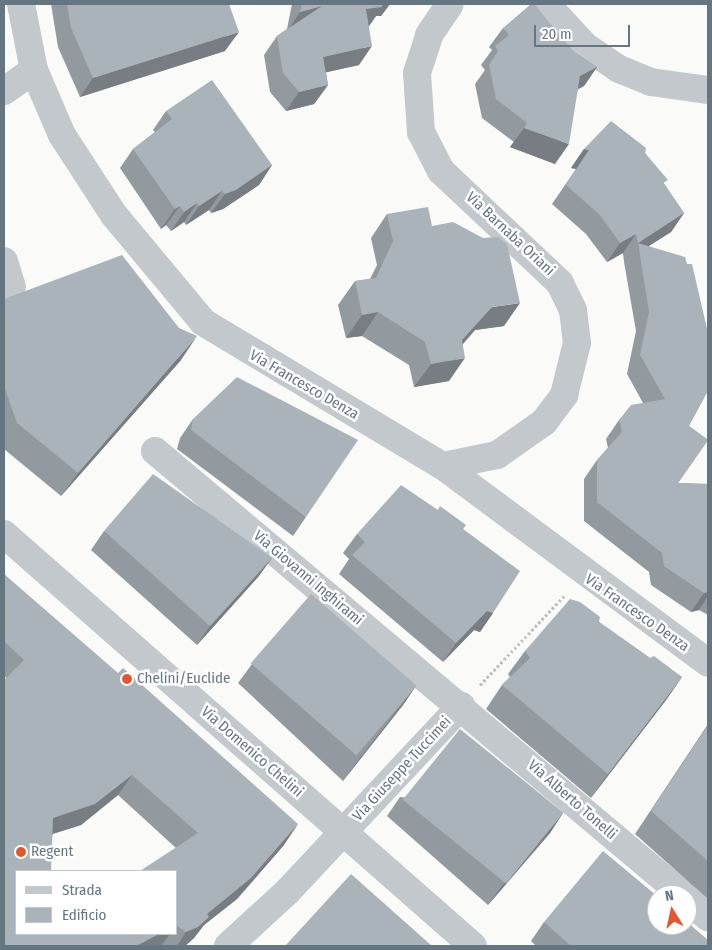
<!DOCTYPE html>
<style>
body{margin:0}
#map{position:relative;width:712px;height:950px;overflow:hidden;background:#fafaf8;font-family:"Fira Sans Condensed",sans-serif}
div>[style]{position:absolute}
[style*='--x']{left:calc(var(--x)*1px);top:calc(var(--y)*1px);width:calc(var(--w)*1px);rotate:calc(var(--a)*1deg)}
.path>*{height:3px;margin-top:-1.5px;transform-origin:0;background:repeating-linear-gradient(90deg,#bbbfc2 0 2.5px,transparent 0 5px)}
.minor>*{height:28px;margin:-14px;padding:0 14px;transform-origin:14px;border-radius:14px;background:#c3c8cc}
.wall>*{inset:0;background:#929a9f}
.shaded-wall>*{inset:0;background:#777d82}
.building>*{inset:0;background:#aab3b9;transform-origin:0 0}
.dots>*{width:14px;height:14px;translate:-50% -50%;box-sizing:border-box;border:2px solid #fff;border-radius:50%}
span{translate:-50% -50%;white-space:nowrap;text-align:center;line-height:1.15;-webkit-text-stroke:5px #fff;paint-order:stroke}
.street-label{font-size:15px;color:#657683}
.poi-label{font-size:15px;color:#657683}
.left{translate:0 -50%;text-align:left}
.frame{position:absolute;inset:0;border:5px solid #657683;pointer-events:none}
.legend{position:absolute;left:15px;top:870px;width:162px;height:65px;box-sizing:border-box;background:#fff;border:1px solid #c1c8cd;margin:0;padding:6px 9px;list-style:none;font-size:15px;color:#657683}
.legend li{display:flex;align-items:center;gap:10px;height:25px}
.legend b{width:25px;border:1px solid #c1c8cd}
.north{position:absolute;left:647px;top:885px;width:50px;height:50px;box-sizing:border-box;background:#fff;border:1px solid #c1c8cd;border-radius:50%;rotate:350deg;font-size:14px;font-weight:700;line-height:20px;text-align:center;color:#657683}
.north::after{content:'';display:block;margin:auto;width:18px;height:22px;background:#e4572e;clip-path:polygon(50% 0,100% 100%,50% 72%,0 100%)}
.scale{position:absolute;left:534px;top:25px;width:96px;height:22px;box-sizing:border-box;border:2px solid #657683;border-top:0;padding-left:6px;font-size:15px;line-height:18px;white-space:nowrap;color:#657683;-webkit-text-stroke:4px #fff;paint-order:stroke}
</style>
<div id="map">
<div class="path">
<div style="--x:480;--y:685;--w:124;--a:-46.6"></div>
</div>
<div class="minor">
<div style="--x:21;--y:4;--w:67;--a:78.9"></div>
<div style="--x:34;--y:70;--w:71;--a:66.7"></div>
<div style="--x:62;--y:135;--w:95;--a:57"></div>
<div style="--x:114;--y:215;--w:139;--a:50.2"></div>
<div style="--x:203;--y:322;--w:280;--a:31"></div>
<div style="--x:443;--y:466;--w:330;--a:36.6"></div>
<div style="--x:546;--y:4;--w:57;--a:47.1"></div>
<div style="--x:585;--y:46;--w:41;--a:34.1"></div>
<div style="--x:619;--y:69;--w:35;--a:22"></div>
<div style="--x:651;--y:82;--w:58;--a:8"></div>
<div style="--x:4;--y:91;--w:37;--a:-35"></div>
<div style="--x:4;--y:261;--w:27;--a:73"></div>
<div style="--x:155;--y:451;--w:690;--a:40.06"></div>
<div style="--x:443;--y:466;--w:55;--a:-11.5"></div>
<div style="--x:497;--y:455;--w:57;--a:-35.1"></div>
<div style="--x:544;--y:422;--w:34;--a:-53"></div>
<div style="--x:564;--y:395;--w:54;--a:-76"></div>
<div style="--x:577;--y:343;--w:33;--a:-97"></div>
<div style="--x:573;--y:310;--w:30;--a:-116"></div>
<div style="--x:560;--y:283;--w:163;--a:-136.7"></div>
<div style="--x:441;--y:171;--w:44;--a:-117.1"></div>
<div style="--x:421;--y:132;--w:59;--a:-93.9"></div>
<div style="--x:417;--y:73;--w:40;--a:-72"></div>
<div style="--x:429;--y:35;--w:37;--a:-56"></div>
<div style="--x:4;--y:534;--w:624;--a:41.3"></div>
<div style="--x:687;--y:899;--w:28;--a:41"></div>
<div style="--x:228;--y:946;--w:80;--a:-42.5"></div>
<div style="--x:287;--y:892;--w:255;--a:-46.9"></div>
</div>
<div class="wall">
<div style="clip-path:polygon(51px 4px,229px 4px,225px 51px,80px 97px,58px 47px)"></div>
<div style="clip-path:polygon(292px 4px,390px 4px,381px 16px,376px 16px,369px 26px,359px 65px,326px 72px,328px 85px,314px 104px,286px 111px,270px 92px,264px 55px,277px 36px,287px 29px)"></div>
<div style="clip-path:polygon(503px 28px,574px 52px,597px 67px,584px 86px,578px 89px,555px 164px,510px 147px,514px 142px,482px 118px,475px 84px,485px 70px,481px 65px,492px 50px,489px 47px)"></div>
<div style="clip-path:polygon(166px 111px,272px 165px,259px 185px,223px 209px,211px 213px,209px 210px,186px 225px,184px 222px,171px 231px,166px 225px,161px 229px,120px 168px,133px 149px,155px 132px,153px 130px)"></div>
<div style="clip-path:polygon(584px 149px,645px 153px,665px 185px,684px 213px,671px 232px,649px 246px,689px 426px,708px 440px,678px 483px,708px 484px,708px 615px,699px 610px,691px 612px,651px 585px,649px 572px,584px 521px,584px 479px,597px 460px,608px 448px,606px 439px,619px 420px,643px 403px,627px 374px,636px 331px,624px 262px,625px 261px,624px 262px,623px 253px,607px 262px,586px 234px,552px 204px,576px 169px,571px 168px)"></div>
<div style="clip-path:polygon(387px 214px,432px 226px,504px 326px,475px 330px,463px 344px,449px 381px,414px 387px,409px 365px,362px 336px,346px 338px,338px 305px,355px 281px,370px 279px,377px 265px,371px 238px)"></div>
<div style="clip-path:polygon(4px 299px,181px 360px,61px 496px,4px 449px)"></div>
<div style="clip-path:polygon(193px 419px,306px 517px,293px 536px,177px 449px,180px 438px)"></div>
<div style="clip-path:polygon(463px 529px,493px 613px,480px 632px,474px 630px,443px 662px,339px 574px,349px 559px,343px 553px,357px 534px)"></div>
<div style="clip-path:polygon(104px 531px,272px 558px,258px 577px,197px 645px,91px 550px)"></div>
<div style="clip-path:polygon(evenodd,4px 574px,284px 845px,237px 899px,204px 925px,194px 938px,185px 946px,4px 946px,6px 678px,4px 675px,4px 574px,118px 795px,176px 848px,176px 934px,16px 934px,53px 834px,81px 825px,118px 795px)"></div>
<div style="clip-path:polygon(599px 622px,650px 658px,682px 677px,666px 700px,591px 798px,486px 709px,502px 685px,510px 677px,508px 674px,525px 651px)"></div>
<div style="clip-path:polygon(252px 664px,416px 686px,403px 705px,343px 781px,238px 683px)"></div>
<div style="clip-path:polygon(708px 724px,708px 899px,635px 834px)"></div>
<div style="clip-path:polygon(400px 797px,563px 813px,550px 833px,488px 905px,387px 816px)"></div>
<div style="clip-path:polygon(544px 922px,708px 946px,536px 946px,531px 941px)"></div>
</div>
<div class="shaded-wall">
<div style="clip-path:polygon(377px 4px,390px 4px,381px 16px,376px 16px,369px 26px,352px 28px,366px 9px)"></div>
<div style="clip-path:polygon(322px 6px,287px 32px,300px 12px)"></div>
<div style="clip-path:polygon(239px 32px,225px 51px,80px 97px,93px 78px)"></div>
<div style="clip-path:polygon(372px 46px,359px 65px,310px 76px,323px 57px)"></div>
<div style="clip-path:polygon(597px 67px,584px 86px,567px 95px,580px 76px)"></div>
<div style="clip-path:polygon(328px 85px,314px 104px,286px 111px,299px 92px)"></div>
<div style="clip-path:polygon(524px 128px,569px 144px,555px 164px,510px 147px)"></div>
<div style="clip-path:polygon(584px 149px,589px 150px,576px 169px,571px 168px)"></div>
<div style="clip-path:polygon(272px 165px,259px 185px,223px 209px,211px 213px,225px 194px)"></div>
<div style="clip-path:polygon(222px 191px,209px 210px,186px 225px,199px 206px)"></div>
<div style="clip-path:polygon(197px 203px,184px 222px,171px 231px,184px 212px)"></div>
<div style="clip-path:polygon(180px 206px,166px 225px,161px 229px,175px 209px)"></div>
<div style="clip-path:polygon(684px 213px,671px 232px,639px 252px,638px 243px,624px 262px,638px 243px)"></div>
<div style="clip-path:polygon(636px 234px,623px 253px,607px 262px,620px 243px)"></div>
<div style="clip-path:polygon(520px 303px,504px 326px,475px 330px,448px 361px,465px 358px,449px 381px,414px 387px,431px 364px,462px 340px,492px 307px)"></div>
<div style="clip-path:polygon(378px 312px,362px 336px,346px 338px,362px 315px)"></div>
<div style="clip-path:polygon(197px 336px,181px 360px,61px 496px,78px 473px)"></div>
<div style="clip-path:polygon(272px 558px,258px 577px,197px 645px,210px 626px)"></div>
<div style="clip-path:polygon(708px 592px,708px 596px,699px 610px,691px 612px,704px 593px)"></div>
<div style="clip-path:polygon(487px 611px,493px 613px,480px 632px,474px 630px,443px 662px,456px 643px)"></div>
<div style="clip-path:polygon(682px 677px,666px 700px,591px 798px,608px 774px)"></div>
<div style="clip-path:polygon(416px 686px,403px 705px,343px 781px,357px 762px)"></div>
<div style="clip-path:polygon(132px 775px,118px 795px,81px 825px,39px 838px,53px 818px)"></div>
<div style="clip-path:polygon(563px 813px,550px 833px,488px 905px,502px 886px)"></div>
<div style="clip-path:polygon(298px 824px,284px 845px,237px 899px,204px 925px,194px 938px,185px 946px,177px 946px,186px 932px)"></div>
<div style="clip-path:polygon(159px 934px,170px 934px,161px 946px,136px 946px)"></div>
</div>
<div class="building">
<div style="clip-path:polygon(67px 4px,229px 4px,239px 32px,93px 78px,71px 28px)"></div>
<div style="clip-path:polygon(302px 4px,382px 4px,382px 7px,366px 9px,372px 46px,323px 57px,328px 85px,299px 92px,283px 73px,277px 36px,322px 6px,300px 12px)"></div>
<div style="clip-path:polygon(531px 4px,534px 4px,574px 52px,597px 67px,580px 76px,569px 144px,524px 128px,527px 123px,496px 99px,489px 65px,498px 51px,495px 46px,509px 35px,503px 28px)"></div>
<div style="clip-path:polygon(212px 80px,272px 165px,236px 190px,225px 194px,222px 191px,199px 206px,197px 203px,184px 212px,180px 206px,175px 209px,133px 149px,172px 119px,166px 111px)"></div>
<div style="clip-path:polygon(611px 121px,646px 148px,645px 153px,668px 180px,663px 183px,684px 213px,638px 243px,636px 234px,620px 243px,600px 215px,566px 185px,589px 150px,584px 149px)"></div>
<div style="clip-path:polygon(428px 207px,432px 226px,453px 222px,483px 238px,498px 237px,507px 244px,520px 303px,492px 307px,462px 340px,465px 358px,431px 364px,425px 342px,378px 312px,362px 315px,355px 281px,376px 278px,393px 241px,387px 214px)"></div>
<div style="clip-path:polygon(638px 243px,685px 257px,687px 264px,692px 264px,708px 333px,708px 391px,689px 426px,708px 440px,678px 483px,708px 484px,708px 592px,704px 593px,664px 566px,662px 553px,597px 502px,597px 460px,622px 432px,619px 420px,631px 405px,665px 399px,640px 355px,649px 312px)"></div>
<div style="clip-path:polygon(122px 255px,179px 328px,197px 336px,78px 473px,17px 423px,4px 386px,4px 299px)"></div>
<div style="clip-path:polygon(237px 377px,358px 440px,306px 517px,191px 430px,193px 419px)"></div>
<div style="clip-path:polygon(153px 474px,272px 558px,210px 626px,104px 531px)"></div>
<div style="clip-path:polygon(401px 485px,438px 510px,440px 506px,466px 525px,463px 529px,520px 571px,493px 613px,487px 611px,456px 643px,352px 555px,365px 542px,357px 534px)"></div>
<div style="clip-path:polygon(4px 574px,118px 673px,123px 668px,298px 824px,251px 878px,207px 914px,209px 917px,198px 927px,186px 932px,176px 925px,176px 871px,140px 871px,198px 833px,132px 775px,95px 804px,53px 818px,51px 871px,16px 871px,16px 934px,159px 934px,136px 946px,4px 946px,4px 680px,24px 660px,4px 641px)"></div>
<div style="left:311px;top:594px;width:140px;height:92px;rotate:41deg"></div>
<div style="clip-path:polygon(570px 599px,580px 602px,600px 617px,599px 622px,650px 658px,654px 656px,682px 677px,608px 774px,502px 685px,530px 658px,525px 651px)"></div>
<div style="clip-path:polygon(708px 725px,708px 861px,651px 811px)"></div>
<div style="left:460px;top:729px;width:133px;height:91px;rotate:39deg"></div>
<div style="clip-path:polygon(603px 851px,657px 896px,657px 925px,687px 925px,687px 922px,708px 940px,708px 946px,571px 946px,544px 922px)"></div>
<div style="clip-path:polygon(351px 874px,432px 946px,285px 946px)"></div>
</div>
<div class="dots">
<div style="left:127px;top:679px;background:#e4572e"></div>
<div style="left:21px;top:852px;background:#e4572e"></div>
</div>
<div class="street-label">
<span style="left:510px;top:234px;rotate:43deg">Via Barnaba Oriani</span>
<span style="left:304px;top:385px;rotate:30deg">Via Francesco Denza</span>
<span style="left:308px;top:578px;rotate:40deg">Via Giovanni Inghirami</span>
<span style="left:637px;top:613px;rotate:35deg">Via Francesco Denza</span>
<span style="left:252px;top:752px;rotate:41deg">Via Domenico Chelini</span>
<span style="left:402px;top:769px;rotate:-47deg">Via Giuseppe Tuccimei</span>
<span style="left:572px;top:800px;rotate:41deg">Via Alberto Tonelli</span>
</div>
<div class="poi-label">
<span class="left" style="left:137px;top:679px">Chelini/Euclide</span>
<span class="left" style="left:31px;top:852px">Regent</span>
</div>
<div class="frame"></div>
<ul class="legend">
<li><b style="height:6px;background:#c3c8cc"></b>Strada</li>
<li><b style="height:14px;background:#aab3b9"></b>Edificio</li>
</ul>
<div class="north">N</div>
<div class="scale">20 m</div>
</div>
